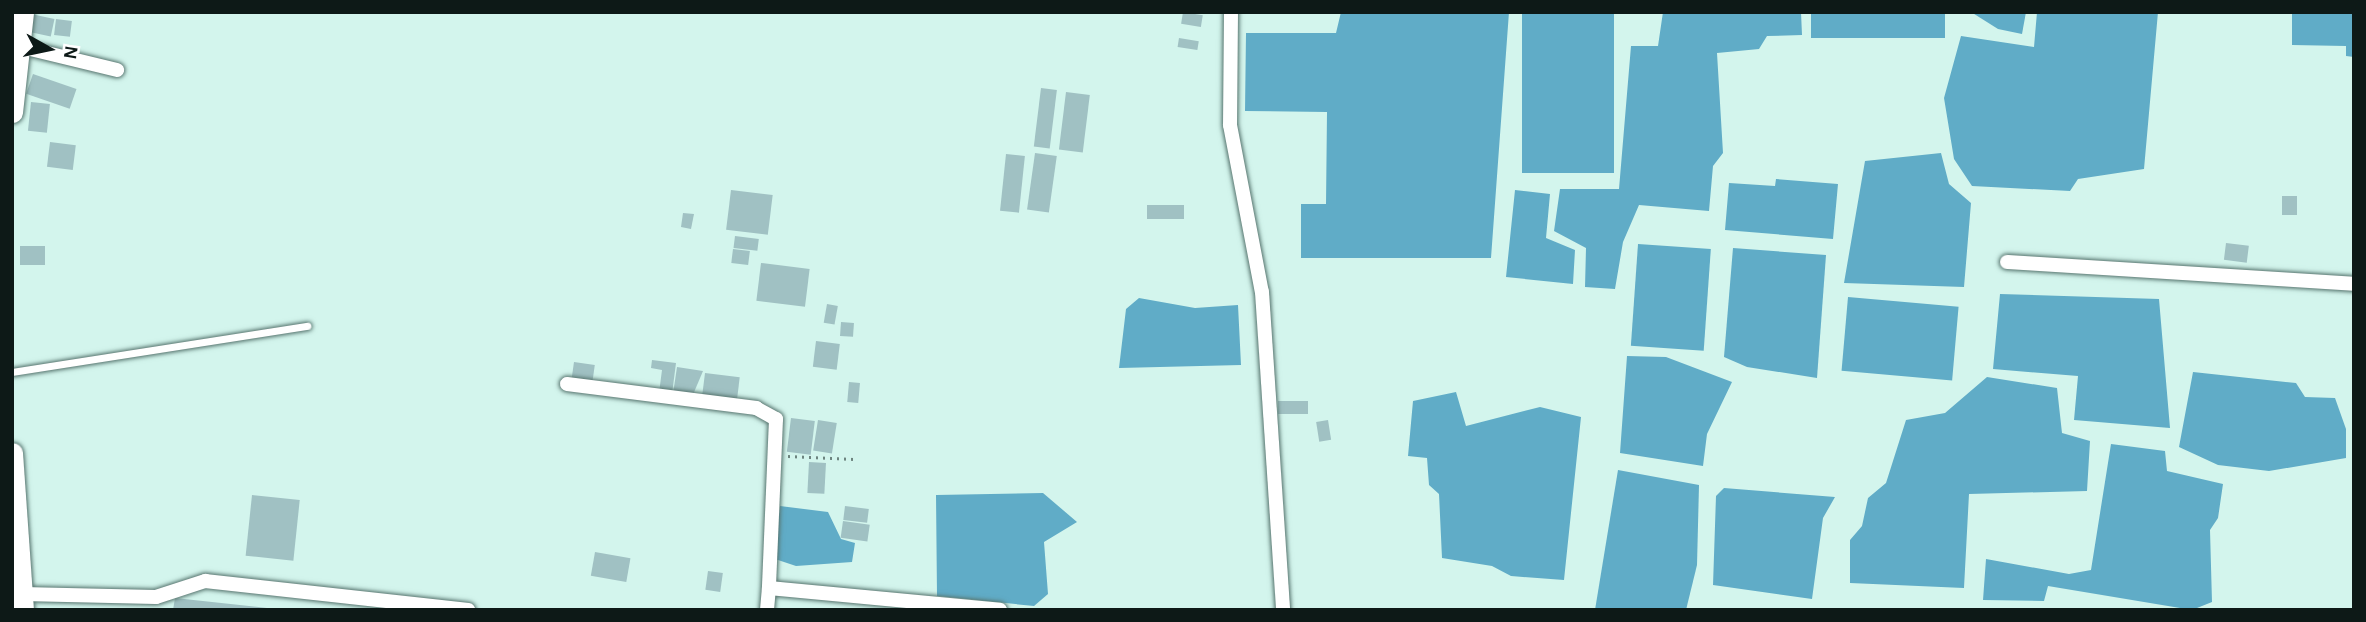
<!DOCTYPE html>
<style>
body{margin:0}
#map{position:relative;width:2366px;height:622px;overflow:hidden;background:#d3f5ed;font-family:"Alegreya Sans",sans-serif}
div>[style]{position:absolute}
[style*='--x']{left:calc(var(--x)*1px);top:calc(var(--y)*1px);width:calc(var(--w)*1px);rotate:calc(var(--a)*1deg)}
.water>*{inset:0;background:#60acc7;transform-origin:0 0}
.building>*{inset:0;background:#a0c1c3;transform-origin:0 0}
.path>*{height:2.5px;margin-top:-1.25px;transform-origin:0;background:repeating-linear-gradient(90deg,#6d847f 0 2px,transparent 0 7px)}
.roads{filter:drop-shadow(0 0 2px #57756f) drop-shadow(0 0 2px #57756f)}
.service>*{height:7px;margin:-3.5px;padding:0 3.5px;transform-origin:3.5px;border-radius:3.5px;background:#fff}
.minor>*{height:14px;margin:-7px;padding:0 7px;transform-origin:7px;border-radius:7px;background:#fff}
.primary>*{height:21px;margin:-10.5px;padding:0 10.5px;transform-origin:10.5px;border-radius:10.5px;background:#fff}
span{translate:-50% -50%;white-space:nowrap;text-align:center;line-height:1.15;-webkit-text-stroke:5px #fff;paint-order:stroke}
.frame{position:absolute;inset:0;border:14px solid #0d1917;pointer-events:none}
.north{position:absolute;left:14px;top:14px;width:70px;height:70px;-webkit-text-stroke:5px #fff;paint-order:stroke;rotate:99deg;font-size:19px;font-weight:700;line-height:28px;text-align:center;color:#0d1917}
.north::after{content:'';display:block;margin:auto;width:24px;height:32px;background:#0d1917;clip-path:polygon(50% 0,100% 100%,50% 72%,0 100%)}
</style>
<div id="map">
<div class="water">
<div style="clip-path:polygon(1341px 12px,1509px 12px,1491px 258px,1301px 258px,1301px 204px,1326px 204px,1327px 112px,1245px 111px,1246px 33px,1336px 33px)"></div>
<div style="left:1522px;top:12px;width:92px;height:161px"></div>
<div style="clip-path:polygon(1663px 12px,1801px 12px,1802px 35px,1767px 36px,1759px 49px,1717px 53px,1723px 153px,1713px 166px,1709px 211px,1639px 205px,1623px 242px,1615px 289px,1585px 287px,1586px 248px,1554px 231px,1560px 189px,1619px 189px,1631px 46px,1658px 46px)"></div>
<div style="left:1811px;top:12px;width:134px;height:26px"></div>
<div style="clip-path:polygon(1971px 12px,2026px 12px,2022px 34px,1998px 29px)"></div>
<div style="clip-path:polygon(2037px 12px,2158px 12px,2144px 169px,2078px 179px,2070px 191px,1972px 186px,1954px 159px,1944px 98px,1961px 36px,2034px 47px)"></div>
<div style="clip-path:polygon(2292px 12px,2354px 12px,2354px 57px,2346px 56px,2346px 46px,2292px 45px)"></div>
<div style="clip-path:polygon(1941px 153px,1949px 184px,1971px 203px,1964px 287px,1844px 283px,1865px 161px)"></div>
<div style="clip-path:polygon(1776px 179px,1838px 184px,1833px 239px,1725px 230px,1729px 183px,1775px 186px)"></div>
<div style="clip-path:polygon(1515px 190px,1550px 194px,1546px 238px,1575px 250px,1573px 284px,1506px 277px)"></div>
<div style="left:1638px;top:244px;width:73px;height:102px;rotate:4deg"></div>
<div style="clip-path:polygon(1733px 248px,1826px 255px,1817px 378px,1747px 367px,1724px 357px)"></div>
<div style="clip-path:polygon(2000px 294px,2159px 299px,2170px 428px,2074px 420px,2078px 376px,1993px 369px)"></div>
<div style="left:1848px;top:297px;width:111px;height:74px;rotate:5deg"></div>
<div style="clip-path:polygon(1139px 298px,1195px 308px,1238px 305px,1241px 365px,1119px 368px,1126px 309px)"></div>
<div style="clip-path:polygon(1627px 356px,1666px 357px,1732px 382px,1707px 434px,1703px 466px,1620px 453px)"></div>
<div style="clip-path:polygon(2193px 372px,2296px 383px,2305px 397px,2335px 398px,2346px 429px,2346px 458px,2269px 471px,2218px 465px,2179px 447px)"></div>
<div style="clip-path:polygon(1987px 377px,2057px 388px,2062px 433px,2090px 441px,2087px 491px,1969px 494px,1964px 588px,1850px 583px,1850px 540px,1862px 526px,1868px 498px,1886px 483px,1906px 420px,1945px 413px)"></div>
<div style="clip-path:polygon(1456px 392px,1466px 426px,1540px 407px,1581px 417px,1564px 580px,1511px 576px,1492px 566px,1442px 558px,1439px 494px,1429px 485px,1427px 458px,1408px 456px,1413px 401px)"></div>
<div style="clip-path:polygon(2111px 444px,2165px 451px,2167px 471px,2223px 484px,2218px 518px,2210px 530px,2212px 602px,2192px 610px,2048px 586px,2044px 601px,1983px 600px,1986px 559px,2069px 574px,2091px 570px)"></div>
<div style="clip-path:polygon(1618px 470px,1699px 485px,1697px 565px,1686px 610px,1595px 610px)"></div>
<div style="clip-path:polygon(1724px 488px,1835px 497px,1823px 518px,1812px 599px,1713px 585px,1716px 496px)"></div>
<div style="clip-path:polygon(1043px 493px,1077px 522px,1044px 542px,1048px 594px,1034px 606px,937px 596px,936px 495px)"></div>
<div style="clip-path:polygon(780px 506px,828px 512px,841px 539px,855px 543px,852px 562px,796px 566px,775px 559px)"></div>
</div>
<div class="building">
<div style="left:1183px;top:12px;width:20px;height:12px;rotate:9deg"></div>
<div style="left:31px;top:14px;width:24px;height:18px;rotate:12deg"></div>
<div style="left:56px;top:19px;width:16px;height:16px;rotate:7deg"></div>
<div style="left:1179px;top:38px;width:20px;height:9px;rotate:9deg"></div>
<div style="left:33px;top:74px;width:46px;height:21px;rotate:19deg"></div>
<div style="left:1041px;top:88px;width:16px;height:59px;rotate:7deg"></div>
<div style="left:1066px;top:92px;width:24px;height:58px;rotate:7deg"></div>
<div style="left:31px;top:102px;width:19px;height:29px;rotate:6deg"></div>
<div style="left:50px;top:142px;width:26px;height:25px;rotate:7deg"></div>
<div style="left:1035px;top:153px;width:22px;height:57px;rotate:8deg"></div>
<div style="left:1006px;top:154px;width:19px;height:57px;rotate:6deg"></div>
<div style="left:731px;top:190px;width:42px;height:40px;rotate:7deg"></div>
<div style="left:2282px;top:196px;width:15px;height:19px"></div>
<div style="left:1184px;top:205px;width:14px;height:37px;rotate:90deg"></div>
<div style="clip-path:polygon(683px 213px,694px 214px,691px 229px,681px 227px)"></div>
<div style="left:735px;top:236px;width:24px;height:12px;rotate:7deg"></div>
<div style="left:2226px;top:243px;width:23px;height:17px;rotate:7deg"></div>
<div style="left:20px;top:246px;width:25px;height:19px"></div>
<div style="left:733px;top:249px;width:17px;height:14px;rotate:7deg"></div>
<div style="left:761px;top:263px;width:49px;height:38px;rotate:7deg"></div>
<div style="left:827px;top:304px;width:11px;height:19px;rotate:10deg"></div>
<div style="left:841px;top:322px;width:13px;height:14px;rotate:4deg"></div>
<div style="left:816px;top:341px;width:24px;height:26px;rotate:7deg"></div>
<div style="clip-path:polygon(652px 360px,676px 363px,672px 394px,659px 393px,662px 370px,651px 368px)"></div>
<div style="left:574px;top:362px;width:21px;height:17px;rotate:8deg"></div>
<div style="clip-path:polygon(677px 367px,703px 371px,692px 397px,673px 394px)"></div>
<div style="left:705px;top:373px;width:35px;height:22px;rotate:7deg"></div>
<div style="left:849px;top:382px;width:11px;height:20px;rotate:5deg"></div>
<div style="left:1278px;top:401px;width:30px;height:13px"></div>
<div style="left:791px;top:418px;width:24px;height:34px;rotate:7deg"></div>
<div style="left:818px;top:420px;width:19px;height:31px;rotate:9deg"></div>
<div style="left:1328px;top:420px;width:20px;height:12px;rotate:81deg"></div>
<div style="left:809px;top:462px;width:17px;height:31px;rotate:3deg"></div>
<div style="left:252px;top:495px;width:48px;height:61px;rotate:6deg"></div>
<div style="left:845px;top:506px;width:24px;height:14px;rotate:7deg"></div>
<div style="left:843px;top:521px;width:27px;height:17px;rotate:8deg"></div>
<div style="left:595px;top:552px;width:36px;height:24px;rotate:10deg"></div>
<div style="left:708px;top:571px;width:15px;height:19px;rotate:8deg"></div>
<div style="clip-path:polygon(175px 598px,267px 608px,267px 610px,173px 610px)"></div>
</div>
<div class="path">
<div style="--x:788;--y:456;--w:66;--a:2.6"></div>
</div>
<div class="roads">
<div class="service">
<div style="--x:12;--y:372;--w:299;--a:-8.9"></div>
</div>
<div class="minor">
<div style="--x:1231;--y:12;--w:113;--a:90.5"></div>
<div style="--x:1230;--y:125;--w:170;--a:79.2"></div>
<div style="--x:1262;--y:292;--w:319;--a:86.2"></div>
<div style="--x:18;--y:46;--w:102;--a:13.6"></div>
<div style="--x:2007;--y:262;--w:348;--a:3.6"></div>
<div style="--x:567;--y:384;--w:191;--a:7.2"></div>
<div style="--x:756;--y:408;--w:23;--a:29"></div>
<div style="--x:776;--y:419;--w:169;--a:92.4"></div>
<div style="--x:769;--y:588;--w:232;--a:5.4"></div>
<div style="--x:22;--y:594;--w:134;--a:1.3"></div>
<div style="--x:156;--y:597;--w:52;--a:-18.1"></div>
<div style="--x:205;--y:581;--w:265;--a:6.3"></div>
<div style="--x:767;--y:610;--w:22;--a:-85"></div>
</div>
<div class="primary">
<div style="--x:12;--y:112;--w:101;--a:-83.7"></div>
<div style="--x:12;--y:453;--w:157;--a:86"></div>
</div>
</div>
<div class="frame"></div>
<div class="north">N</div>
</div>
